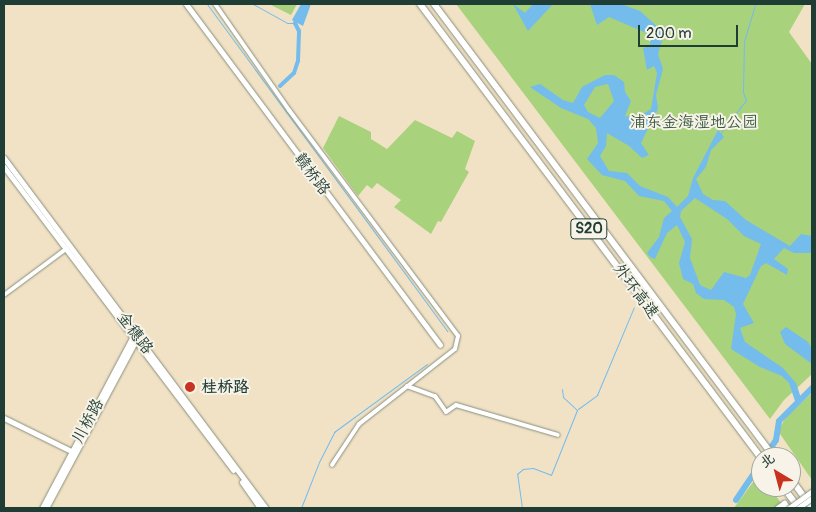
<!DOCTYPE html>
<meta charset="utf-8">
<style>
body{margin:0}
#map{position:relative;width:816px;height:512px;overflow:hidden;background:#f1e2c6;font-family:Pangolin,"LXGW WenKai TC",sans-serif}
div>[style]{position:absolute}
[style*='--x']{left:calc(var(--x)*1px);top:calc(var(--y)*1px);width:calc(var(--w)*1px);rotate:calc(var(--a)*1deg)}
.green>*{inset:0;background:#a9d27d}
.water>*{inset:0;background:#73bcec}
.stream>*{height:1px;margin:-0.5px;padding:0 0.5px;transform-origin:0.5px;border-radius:0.5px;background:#73bcec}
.canal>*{height:4px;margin:-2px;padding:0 2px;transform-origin:2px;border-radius:2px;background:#73bcec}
.river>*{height:6px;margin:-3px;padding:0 3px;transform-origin:3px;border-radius:3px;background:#73bcec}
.roads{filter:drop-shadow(0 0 1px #88907d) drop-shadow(0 0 1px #88907d)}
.street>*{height:4px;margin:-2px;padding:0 2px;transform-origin:2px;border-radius:2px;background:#fff}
.secondary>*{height:5px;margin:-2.5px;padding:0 2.5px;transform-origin:2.5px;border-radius:2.5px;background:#fff}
.highway>*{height:6px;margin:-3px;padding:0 3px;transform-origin:3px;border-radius:3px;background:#fff}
.bridges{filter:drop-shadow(0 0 1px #88907d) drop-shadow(0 0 1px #88907d)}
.secondary-bridge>*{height:5px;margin:-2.5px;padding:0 2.5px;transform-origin:2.5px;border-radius:2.5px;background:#fff}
.dots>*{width:14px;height:14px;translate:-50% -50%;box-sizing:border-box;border:2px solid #f7f3e8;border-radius:50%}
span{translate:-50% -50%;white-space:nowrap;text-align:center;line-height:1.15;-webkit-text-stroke:4px #f7f3e8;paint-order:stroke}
.shield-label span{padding:1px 4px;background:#f7f3e8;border:1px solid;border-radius:4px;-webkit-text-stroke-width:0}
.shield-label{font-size:15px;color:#1f3d34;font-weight:700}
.park-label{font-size:16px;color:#3b5b43}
.street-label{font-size:16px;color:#1f3d34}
.poi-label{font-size:16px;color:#1f3d34;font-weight:700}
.left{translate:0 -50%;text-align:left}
.frame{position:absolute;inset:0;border:5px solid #1f3d34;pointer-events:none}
.north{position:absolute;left:751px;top:447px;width:50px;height:50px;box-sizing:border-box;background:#f7f3e8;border:1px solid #a1aaa0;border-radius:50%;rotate:323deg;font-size:14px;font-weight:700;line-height:20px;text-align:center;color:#1f3d34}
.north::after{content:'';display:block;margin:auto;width:18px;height:22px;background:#c8321e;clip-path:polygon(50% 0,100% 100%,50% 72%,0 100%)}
.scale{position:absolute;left:638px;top:25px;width:100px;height:22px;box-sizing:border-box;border:2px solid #1f3d34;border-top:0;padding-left:6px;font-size:15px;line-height:18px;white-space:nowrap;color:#1f3d34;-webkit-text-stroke:4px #f7f3e8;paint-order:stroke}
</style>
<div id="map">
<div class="green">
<div style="clip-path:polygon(269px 4px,297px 4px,291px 15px)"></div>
<div style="clip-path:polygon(456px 4px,805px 4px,789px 32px,812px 64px,812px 374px,784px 400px,770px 419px)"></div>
<div style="clip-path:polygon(339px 116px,371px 132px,371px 139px,387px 149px,415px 120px,452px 138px,457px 131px,475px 141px,465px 169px,469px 172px,441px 222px,438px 221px,431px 234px,394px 207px,401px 200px,377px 183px,372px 189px,367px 185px,358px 196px,323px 148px)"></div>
<div style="clip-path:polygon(812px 393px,812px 480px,778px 431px,786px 417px)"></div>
<div style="clip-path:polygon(759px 474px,761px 487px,769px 487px,785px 508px,734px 508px)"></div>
</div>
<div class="water">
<div style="clip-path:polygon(301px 4px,311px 4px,303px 26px,292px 20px)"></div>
<div style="clip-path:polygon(513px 4px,525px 13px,533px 4px,553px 4px,528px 31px)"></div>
<div style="clip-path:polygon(evenodd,590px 4px,621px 4px,640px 11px,661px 30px,663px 37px,658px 54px,663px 69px,656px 95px,658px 109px,641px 143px,649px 155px,642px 158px,629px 146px,607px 133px,606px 146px,600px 156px,609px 171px,627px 173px,640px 186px,668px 197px,677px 207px,688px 196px,693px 178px,718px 130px,724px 137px,711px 150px,706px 167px,696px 179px,703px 194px,713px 200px,725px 201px,746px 220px,790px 246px,801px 234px,812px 236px,812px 253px,794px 253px,784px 248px,774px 259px,788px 269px,787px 275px,766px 263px,761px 266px,743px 304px,754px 323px,740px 328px,745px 342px,783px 368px,796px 383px,801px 398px,796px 404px,789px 383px,782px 376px,760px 367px,731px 349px,736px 314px,734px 307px,724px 300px,704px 299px,696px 293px,693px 284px,683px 279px,679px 263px,685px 242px,677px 225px,667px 233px,655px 259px,650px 257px,647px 253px,659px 237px,664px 218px,672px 211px,664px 201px,639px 196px,625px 181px,602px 175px,587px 159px,598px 143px,596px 128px,588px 119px,561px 108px,530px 87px,540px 84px,563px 100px,573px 103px,582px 87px,605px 75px,614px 75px,624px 82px,625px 92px,631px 101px,625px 116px,637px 118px,651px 109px,657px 73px,654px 66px,647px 70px,643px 48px,650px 46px,651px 35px,609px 17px,597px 25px,590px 4px,608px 84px,614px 101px,600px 118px,588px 112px,584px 105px,595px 87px,608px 84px,590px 4px,695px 198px,727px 219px,744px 236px,761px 244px,750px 275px,746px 278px,724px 272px,711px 290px,700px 285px,690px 258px,692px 239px,680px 217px,681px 211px,695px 198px)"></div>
<div style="clip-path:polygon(786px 327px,808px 342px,812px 349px,812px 364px,785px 344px,780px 332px)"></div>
</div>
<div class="stream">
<div style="--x:207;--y:4;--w:406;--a:53.7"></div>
<div style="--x:253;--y:4;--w:39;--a:29"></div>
<div style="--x:287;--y:23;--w:8;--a:0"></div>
<div style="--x:720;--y:134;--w:43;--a:-52.6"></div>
<div style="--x:746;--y:100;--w:9;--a:-111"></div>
<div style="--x:743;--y:92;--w:51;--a:-88.9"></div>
<div style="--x:744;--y:41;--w:39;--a:-73"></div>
<div style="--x:578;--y:409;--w:24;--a:-36"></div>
<div style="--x:597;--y:395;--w:95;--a:-67.2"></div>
<div style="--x:301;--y:508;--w:49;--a:-68.6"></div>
<div style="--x:319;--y:462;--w:34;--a:-63"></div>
<div style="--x:334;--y:432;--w:115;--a:-36.2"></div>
<div style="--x:522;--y:508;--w:34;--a:-98"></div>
<div style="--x:517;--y:474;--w:8;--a:-40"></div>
<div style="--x:523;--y:469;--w:10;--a:-6"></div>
<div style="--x:533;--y:468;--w:19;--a:21"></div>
<div style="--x:551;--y:475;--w:70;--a:-68.2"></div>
<div style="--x:577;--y:410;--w:19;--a:-137"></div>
<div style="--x:563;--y:397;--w:8;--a:-97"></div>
</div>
<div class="canal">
<div style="--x:280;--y:86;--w:19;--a:-43"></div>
<div style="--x:294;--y:73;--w:13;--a:-72"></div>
<div style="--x:298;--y:61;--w:30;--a:-88"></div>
<div style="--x:299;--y:31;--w:9;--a:-117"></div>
<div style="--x:295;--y:23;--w:7;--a:-63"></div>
</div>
<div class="river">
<div style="--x:765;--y:457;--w:20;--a:-57"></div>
<div style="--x:776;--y:440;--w:19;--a:-81"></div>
<div style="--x:779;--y:421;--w:47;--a:-45"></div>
<div style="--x:736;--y:500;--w:45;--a:-56"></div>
</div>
<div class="roads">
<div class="street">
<div style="--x:215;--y:4;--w:129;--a:55.1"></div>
<div style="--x:289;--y:110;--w:282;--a:53.2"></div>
<div style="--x:458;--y:336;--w:13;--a:103"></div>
<div style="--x:455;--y:349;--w:122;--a:142"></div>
<div style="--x:359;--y:424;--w:49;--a:123.4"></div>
<div style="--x:4;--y:295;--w:77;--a:-36.6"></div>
<div style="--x:407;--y:386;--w:30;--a:20"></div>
<div style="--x:435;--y:396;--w:19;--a:55"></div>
<div style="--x:446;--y:412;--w:12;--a:-35"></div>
<div style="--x:456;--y:405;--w:106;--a:16.4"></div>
</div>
<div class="secondary">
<div style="--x:186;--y:4;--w:425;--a:53.3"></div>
<div style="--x:4;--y:158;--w:437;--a:53.2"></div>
<div style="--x:4;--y:167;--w:380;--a:52.9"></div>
<div style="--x:4;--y:418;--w:77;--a:26.2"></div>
<div style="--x:242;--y:482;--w:32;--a:55"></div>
<div style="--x:42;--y:508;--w:195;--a:-62.1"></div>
<div style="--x:46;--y:508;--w:191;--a:-61.8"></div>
<div style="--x:777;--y:508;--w:9;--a:-36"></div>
<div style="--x:784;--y:503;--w:6;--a:51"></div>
</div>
<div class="highway">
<div style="--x:420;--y:4;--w:568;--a:53.09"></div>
<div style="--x:434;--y:4;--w:566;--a:53.11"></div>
<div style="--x:791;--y:479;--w:36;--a:54"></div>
<div style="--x:783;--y:487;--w:26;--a:53"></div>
</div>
</div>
<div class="bridges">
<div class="secondary-bridge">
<div style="--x:789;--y:508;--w:29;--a:-36"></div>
<div style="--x:798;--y:508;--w:17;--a:-36"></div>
</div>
</div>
<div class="dots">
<div style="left:190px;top:387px;background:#c8321e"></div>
</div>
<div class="shield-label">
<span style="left:589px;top:229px">S20</span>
</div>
<div class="park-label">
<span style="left:694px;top:122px">浦东金海湿地公园</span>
</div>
<div class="street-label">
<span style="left:312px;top:174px;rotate:53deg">赣桥路</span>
<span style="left:636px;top:291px;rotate:53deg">外环高速</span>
<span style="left:135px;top:333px;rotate:53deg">金穗路</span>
<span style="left:88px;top:421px;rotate:-62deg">川桥路</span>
</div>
<div class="poi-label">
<span class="left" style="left:201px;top:387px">桂桥路</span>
</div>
<div class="frame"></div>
<div class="north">北</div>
<div class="scale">200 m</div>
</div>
